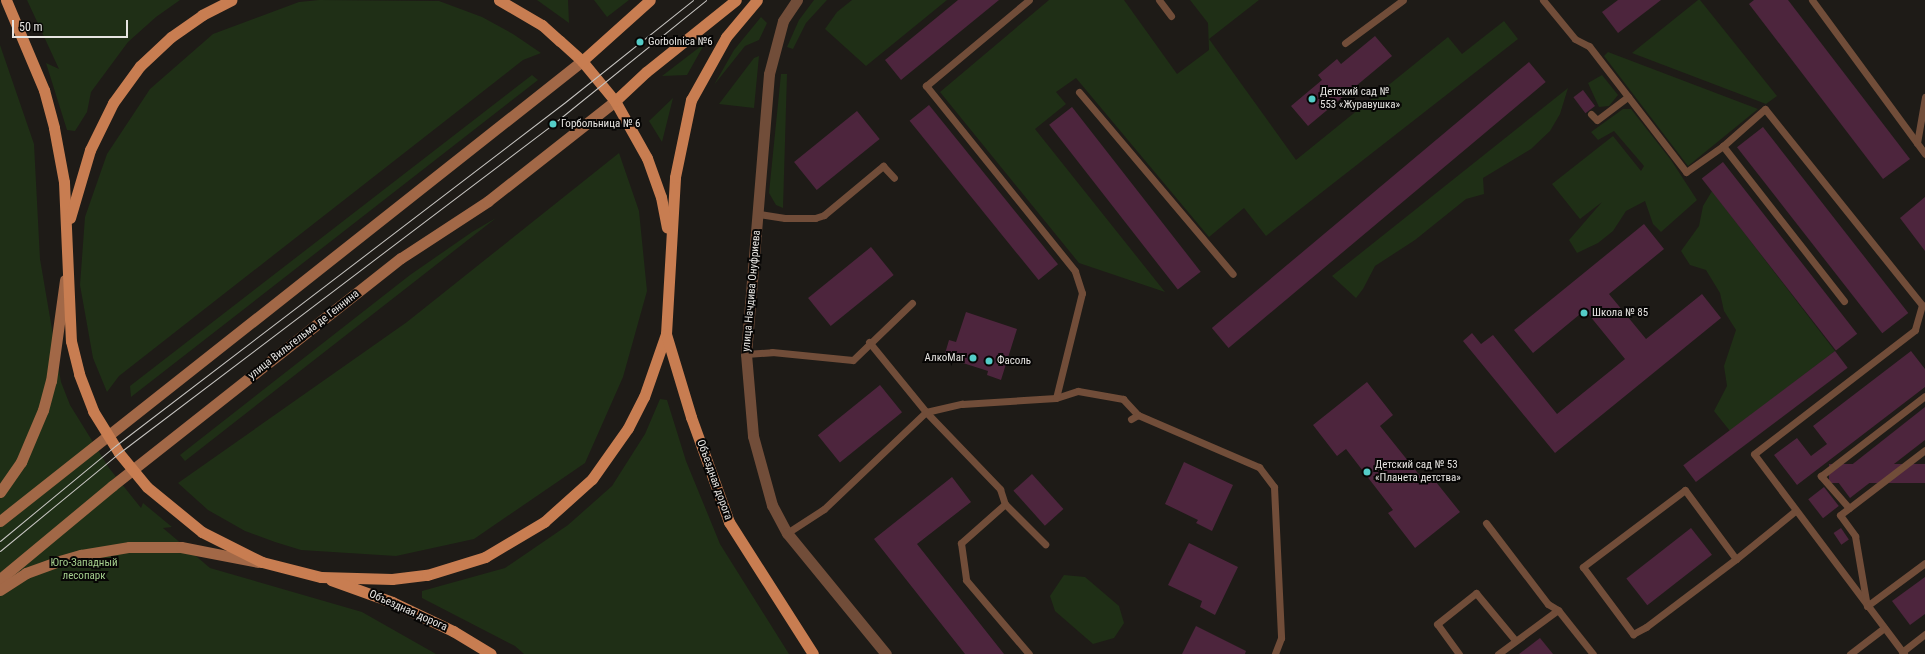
<!DOCTYPE html>
<meta charset="utf-8">
<style>
body{margin:0}
#map{position:relative;width:1925px;height:654px;overflow:hidden;background:#1e1b17;font-family:"Roboto Condensed",sans-serif}
div>[style]{position:absolute}
[style*='--x']{left:calc(var(--x)*1px);top:calc(var(--y)*1px);width:calc(var(--w)*1px);rotate:calc(var(--a)*1deg)}
.green>*{inset:0;background:#1f2f16}
.building>*{inset:0;background:#4d253d;transform-origin:0 0}
.service>*{height:7px;margin:-3.5px;padding:0 3.5px;transform-origin:3.5px;border-radius:3.5px;background:#714d39}
.minor>*{height:11px;margin:-5.5px;padding:0 5.5px;transform-origin:5.5px;border-radius:5.5px;background:#714d39}
.secondary>*{height:11px;margin:-5.5px;padding:0 5.5px;transform-origin:5.5px;border-radius:5.5px;background:#a26847}
.primary>*{height:11px;margin:-5.5px;padding:0 5.5px;transform-origin:5.5px;border-radius:5.5px;background:#c87d51}
.tram>*{height:1px;margin:-0.5px;padding:0 0.5px;transform-origin:0.5px;border-radius:0.5px;background:#c6c4c1}
.dots>*{width:11px;height:11px;translate:-50% -50%;box-sizing:border-box;border:2px solid #070605;border-radius:50%}
span{translate:-50% -50%;white-space:nowrap;text-align:center;line-height:1.15;-webkit-text-stroke:4px #070605;paint-order:stroke}
.poi-label{font-size:11px;color:#e6e4e1}
.left{translate:0 -50%;text-align:left}
.right{translate:-100% -50%;text-align:right}
.street-label{font-size:11px;color:#e6e4e1}
.park-label{font-size:11px;color:#a3cd8c}
.scale{position:absolute;left:12px;top:20px;width:116px;height:18px;box-sizing:border-box;border:2px solid #e6e4e1;border-top:0;padding-left:5px;font-size:12px;line-height:14px;white-space:nowrap;color:#e6e4e1;-webkit-text-stroke:3px #070605;paint-order:stroke}
</style>
<div id="map">
<div class="green">
<div style="clip-path:polygon(27px 0,180px 0,156px 17px,128px 42px,91px 92px,87px 112px,75px 131px,67px 130px,46px 63px,59px 69px)"></div>
<div style="clip-path:polygon(319px 0,439px 1px,482px 17px,513px 34px,541px 53px,523px 60px,119px 376px,107px 392px,93px 358px,80px 285px,85px 217px,107px 154px,150px 89px,213px 34px,299px 2px)"></div>
<div style="clip-path:polygon(537px 0,568px 0,569px 23px)"></div>
<div style="clip-path:polygon(594px 0,629px 0,607px 17px)"></div>
<div style="clip-path:polygon(814px 0,827px 0,806px 23px,793px 49px,787px 47px,799px 20px)"></div>
<div style="clip-path:polygon(852px 0,947px 0,866px 66px,825px 29px,837px 12px)"></div>
<div style="clip-path:polygon(1049px 0,1124px 0,1177px 74px,1209px 50px,1208px 23px,1190px 0,1259px 0,1209px 39px,1296px 160px,1448px 37px,1462px 54px,1504px 21px,1518px 39px,1266px 236px,1244px 208px,1209px 237px,1076px 78px,1056px 92px,1066px 104px,1035px 129px,1165px 292px,1079px 263px,940px 92px)"></div>
<div style="clip-path:polygon(1698px 0,1700px 0,1777px 96px,1766px 104px,1632px 53px)"></div>
<div style="clip-path:polygon(761px 17px,767px 23px,759px 40px,745px 46px,714px 85px,734px 50px)"></div>
<div style="clip-path:polygon(705px 43px,687px 75px,662px 76px)"></div>
<div style="clip-path:polygon(0 45px,34px 144px,40px 259px,61px 382px,70px 405px,109px 468px,141px 508px,143px 503px,172px 527px,163px 528px,210px 568px,362px 612px,436px 654px,0 654px)"></div>
<div style="clip-path:polygon(1608px 52px,1758px 109px,1688px 166px,1604px 56px)"></div>
<div style="clip-path:polygon(759px 56px,754px 108px,719px 104px,754px 58px)"></div>
<div style="clip-path:polygon(781px 74px,787px 74px,783px 208px,776px 205px,769px 193px)"></div>
<div style="clip-path:polygon(532px 75px,538px 80px,131px 397px,130px 386px)"></div>
<div style="clip-path:polygon(1602px 75px,1618px 95px,1609px 106px,1599px 107px,1588px 83px)"></div>
<div style="clip-path:polygon(1568px 88px,1560px 114px,1550px 131px,1531px 149px,1483px 178px,1484px 194px,1466px 199px,1415px 240px,1375px 266px,1363px 289px,1356px 298px,1332px 276px)"></div>
<div style="clip-path:polygon(673px 98px,662px 142px,649px 121px)"></div>
<div style="clip-path:polygon(1623px 109px,1631px 109px,1671px 160px,1697px 200px,1661px 232px,1653px 224px,1645px 201px,1626px 211px,1613px 231px,1598px 243px,1577px 253px,1569px 240px,1602px 202px,1580px 219px,1552px 184px,1613px 136px,1641px 171px,1644px 166px,1614px 131px,1598px 140px,1591px 132px)"></div>
<div style="clip-path:polygon(619px 153px,639px 211px,647px 291px,623px 377px,585px 463px,474px 539px,396px 556px,301px 550px,275px 542px,245px 531px,208px 510px,178px 483px,407px 322px)"></div>
<div style="clip-path:polygon(1712px 191px,1835px 351px,1730px 431px,1714px 411px,1727px 386px,1724px 366px,1736px 330px,1724px 311px,1720px 293px,1706px 270px,1690px 265px,1681px 251px,1699px 226px,1703px 206px)"></div>
<div style="clip-path:polygon(496px 218px,185px 461px,180px 455px,410px 275px,472px 232px)"></div>
<div style="clip-path:polygon(660px 399px,667px 400px,686px 461px,720px 544px,789px 654px,524px 654px,515px 646px,422px 598px,422px 591px,505px 568px,568px 525px,612px 486px,645px 434px)"></div>
<div style="clip-path:polygon(1064px 575px,1085px 577px,1119px 606px,1124px 623px,1114px 638px,1093px 644px,1055px 611px,1050px 596px)"></div>
</div>
<div class="building">
<div style="clip-path:polygon(958px 0,999px 0,901px 80px,885px 60px)"></div>
<div style="clip-path:polygon(1618px 0,1661px 0,1618px 33px,1602px 12px)"></div>
<div style="clip-path:polygon(1754px 0,1788px 0,1910px 159px,1883px 179px,1749px 4px)"></div>
<div style="clip-path:polygon(1375px 36px,1392px 56px,1308px 126px,1291px 106px,1322px 80px,1318px 75px,1337px 59px,1341px 64px)"></div>
<div style="left:1529px;top:62px;width:26px;height:414px;rotate:50deg"></div>
<div style="left:1583px;top:90px;width:20px;height:12px;rotate:53deg"></div>
<div style="left:929px;top:105px;width:205px;height:25px;rotate:51deg"></div>
<div style="left:1072px;top:107px;width:209px;height:29px;rotate:52deg"></div>
<div style="left:857px;top:111px;width:36px;height:81px;rotate:51deg"></div>
<div style="left:1763px;top:127px;width:236px;height:33px;rotate:52deg"></div>
<div style="left:1723px;top:162px;width:218px;height:27px;rotate:52deg"></div>
<div style="clip-path:polygon(1925px 197px,1925px 251px,1900px 218px)"></div>
<div style="clip-path:polygon(1644px 224px,1664px 249px,1609px 294px,1646px 339px,1702px 294px,1721px 318px,1555px 453px,1463px 341px,1472px 333px,1481px 344px,1493px 335px,1557px 414px,1625px 359px,1585px 310px,1533px 353px,1514px 330px)"></div>
<div style="left:871px;top:247px;width:36px;height:81px;rotate:51deg"></div>
<div style="clip-path:polygon(966px 312px,1017px 329px,1001px 380px,987px 375px,988px 371px,944px 357px,949px 340px,956px 342px)"></div>
<div style="left:1835px;top:351px;width:21px;height:190px;rotate:53deg"></div>
<div style="clip-path:polygon(1911px 351px,1925px 369px,1925px 387px,1797px 485px,1774px 455px,1797px 438px,1811px 456px,1827px 444px,1813px 426px)"></div>
<div style="clip-path:polygon(1367px 382px,1393px 415px,1380px 426px,1425px 482px,1432px 477px,1460px 512px,1415px 548px,1388px 513px,1393px 510px,1346px 449px,1337px 456px,1313px 425px)"></div>
<div style="left:880px;top:385px;width:35px;height:80px;rotate:51deg"></div>
<div style="clip-path:polygon(1925px 407px,1925px 440px,1850px 498px,1835px 478px)"></div>
<div style="clip-path:polygon(1184px 462px,1233px 485px,1212px 531px,1196px 523px,1198px 520px,1165px 504px)"></div>
<div style="left:1925px;top:464px;width:19px;height:96px;rotate:90deg"></div>
<div style="left:1032px;top:474px;width:47px;height:25px;rotate:48deg"></div>
<div style="clip-path:polygon(952px 477px,971px 502px,917px 544px,1004px 654px,965px 654px,874px 539px)"></div>
<div style="left:1824px;top:487px;width:24px;height:20px;rotate:52deg"></div>
<div style="left:1691px;top:528px;width:34px;height:82px;rotate:52deg"></div>
<div style="left:1841px;top:528px;width:14px;height:9px;rotate:56deg"></div>
<div style="clip-path:polygon(1189px 543px,1238px 567px,1215px 615px,1200px 607px,1202px 601px,1168px 585px)"></div>
<div style="clip-path:polygon(1925px 577px,1925px 614px,1910px 625px,1892px 601px)"></div>
<div style="clip-path:polygon(1196px 626px,1246px 651px,1245px 654px,1182px 654px)"></div>
<div style="clip-path:polygon(1540px 638px,1553px 654px,1519px 654px)"></div>
</div>
<div class="service">
<div style="--x:1159;--y:0;--w:20;--a:53"></div>
<div style="--x:1543;--y:0;--w:50;--a:50.6"></div>
<div style="--x:1575;--y:39;--w:16;--a:27"></div>
<div style="--x:1589;--y:46;--w:159;--a:52.4"></div>
<div style="--x:1686;--y:172;--w:45;--a:-35.1"></div>
<div style="--x:1812;--y:0;--w:191;--a:53.7"></div>
<div style="--x:1345;--y:43;--w:72;--a:-36.6"></div>
<div style="--x:1079;--y:92;--w:238;--a:49.8"></div>
<div style="--x:1591;--y:114;--w:8;--a:45"></div>
<div style="--x:1597;--y:120;--w:39;--a:-37"></div>
<div style="--x:1917;--y:143;--w:47;--a:-80.1"></div>
<div style="--x:759;--y:214;--w:26;--a:9"></div>
<div style="--x:785;--y:218;--w:30;--a:0"></div>
<div style="--x:815;--y:218;--w:9;--a:-18"></div>
<div style="--x:824;--y:215;--w:77;--a:-39.7"></div>
<div style="--x:883;--y:166;--w:16;--a:47"></div>
<div style="--x:1844;--y:301;--w:197;--a:-128"></div>
<div style="--x:1723;--y:146;--w:56;--a:-41.4"></div>
<div style="--x:1765;--y:109;--w:251;--a:51.3"></div>
<div style="--x:1922;--y:305;--w:26;--a:106"></div>
<div style="--x:1915;--y:330;--w:203;--a:142.4"></div>
<div style="--x:1754;--y:454;--w:250;--a:53.1"></div>
<div style="--x:869;--y:342;--w:90;--a:50.8"></div>
<div style="--x:926;--y:412;--w:107;--a:46.1"></div>
<div style="--x:1000;--y:489;--w:16;--a:72"></div>
<div style="--x:1005;--y:504;--w:59;--a:138.4"></div>
<div style="--x:961;--y:543;--w:37;--a:82"></div>
<div style="--x:966;--y:580;--w:97;--a:49.6"></div>
<div style="--x:746;--y:354;--w:26;--a:-4"></div>
<div style="--x:772;--y:352;--w:81;--a:5.6"></div>
<div style="--x:853;--y:360;--w:82;--a:-44"></div>
<div style="--x:1056;--y:398;--w:23;--a:-18"></div>
<div style="--x:1078;--y:391;--w:46;--a:10.1"></div>
<div style="--x:1123;--y:399;--w:22;--a:47"></div>
<div style="--x:1131;--y:419;--w:8;--a:-30"></div>
<div style="--x:1138;--y:415;--w:132;--a:23.3"></div>
<div style="--x:1259;--y:467;--w:25;--a:53"></div>
<div style="--x:1274;--y:487;--w:151;--a:87.3"></div>
<div style="--x:1281;--y:638;--w:17;--a:111"></div>
<div style="--x:1925;--y:450;--w:107;--a:142.6"></div>
<div style="--x:1840;--y:515;--w:26;--a:54"></div>
<div style="--x:1855;--y:536;--w:71;--a:80.3"></div>
<div style="--x:1867;--y:606;--w:72;--a:-36.6"></div>
<div style="--x:1005;--y:504;--w:57;--a:45"></div>
<div style="--x:1849;--y:508;--w:43;--a:-131.2"></div>
<div style="--x:1821;--y:476;--w:131;--a:-37.6"></div>
<div style="--x:1486;--y:523;--w:102;--a:52.6"></div>
<div style="--x:1548;--y:604;--w:12;--a:31"></div>
<div style="--x:787;--y:533;--w:44;--a:-33"></div>
<div style="--x:824;--y:509;--w:141;--a:-43.6"></div>
<div style="--x:926;--y:412;--w:37;--a:-13"></div>
<div style="--x:962;--y:404;--w:94;--a:-3.7"></div>
<div style="--x:1056;--y:398;--w:108;--a:-76.1"></div>
<div style="--x:1082;--y:293;--w:23;--a:-108"></div>
<div style="--x:1075;--y:271;--w:238;--a:-128.8"></div>
<div style="--x:926;--y:86;--w:134;--a:-39.9"></div>
<div style="--x:1736;--y:559;--w:86;--a:-126.5"></div>
<div style="--x:1685;--y:490;--w:128;--a:143"></div>
<div style="--x:1583;--y:567;--w:84;--a:53.3"></div>
<div style="--x:1633;--y:634;--w:15;--a:-28"></div>
<div style="--x:1646;--y:627;--w:113;--a:-37.1"></div>
<div style="--x:1736;--y:559;--w:76;--a:-39.1"></div>
<div style="--x:1902;--y:652;--w:29;--a:-38"></div>
<div style="--x:1459;--y:654;--w:37;--a:-126"></div>
<div style="--x:1437;--y:624;--w:50;--a:-38.5"></div>
<div style="--x:1476;--y:593;--w:61;--a:50.3"></div>
<div style="--x:1498;--y:654;--w:74;--a:-36.3"></div>
<div style="--x:1558;--y:610;--w:56;--a:51.5"></div>
<div style="--x:1850;--y:654;--w:43;--a:-37.4"></div>
</div>
<div class="minor">
<div style="--x:797;--y:0;--w:25;--a:124"></div>
<div style="--x:783;--y:21;--w:55;--a:104.8"></div>
<div style="--x:769;--y:74;--w:281;--a:94.7"></div>
<div style="--x:746;--y:354;--w:82;--a:85.1"></div>
<div style="--x:753;--y:436;--w:72;--a:74.6"></div>
<div style="--x:772;--y:505;--w:32;--a:62"></div>
<div style="--x:787;--y:533;--w:156;--a:50.7"></div>
</div>
<div class="secondary">
<div style="--x:0;--y:492;--w:37;--a:-55"></div>
<div style="--x:21;--y:462;--w:56;--a:-67.1"></div>
<div style="--x:43;--y:410;--w:30;--a:-75"></div>
<div style="--x:51;--y:381;--w:102;--a:-82.1"></div>
<div style="--x:0;--y:521;--w:742;--a:-38.32"></div>
<div style="--x:0;--y:579;--w:146;--a:-39.7"></div>
<div style="--x:112;--y:486;--w:368;--a:-38.3"></div>
<div style="--x:401;--y:258;--w:104;--a:-33.2"></div>
<div style="--x:488;--y:201;--w:162;--a:-38.2"></div>
<div style="--x:0;--y:590;--w:31;--a:-33"></div>
<div style="--x:26;--y:573;--w:32;--a:-20"></div>
<div style="--x:56;--y:562;--w:26;--a:-16"></div>
<div style="--x:81;--y:555;--w:49;--a:-9.5"></div>
<div style="--x:129;--y:547;--w:52;--a:0"></div>
<div style="--x:181;--y:547;--w:78;--a:11"></div>
</div>
<div class="primary">
<div style="--x:6;--y:0;--w:98;--a:67.1"></div>
<div style="--x:44;--y:90;--w:39;--a:75"></div>
<div style="--x:54;--y:128;--w:55;--a:79.5"></div>
<div style="--x:64;--y:182;--w:159;--a:87.5"></div>
<div style="--x:71;--y:341;--w:34;--a:76"></div>
<div style="--x:79;--y:374;--w:40;--a:69"></div>
<div style="--x:93;--y:411;--w:49;--a:58.2"></div>
<div style="--x:119;--y:453;--w:44;--a:50.5"></div>
<div style="--x:147;--y:487;--w:71;--a:39.3"></div>
<div style="--x:202;--y:532;--w:67;--a:26.6"></div>
<div style="--x:262;--y:562;--w:61;--a:14.3"></div>
<div style="--x:321;--y:577;--w:71;--a:1.6"></div>
<div style="--x:392;--y:579;--w:35;--a:-7"></div>
<div style="--x:427;--y:575;--w:61;--a:-17.2"></div>
<div style="--x:485;--y:557;--w:69;--a:-30.7"></div>
<div style="--x:544;--y:522;--w:64;--a:-41.9"></div>
<div style="--x:592;--y:479;--w:62;--a:-54.8"></div>
<div style="--x:628;--y:428;--w:35;--a:-63"></div>
<div style="--x:644;--y:397;--w:67;--a:-70.8"></div>
<div style="--x:666;--y:334;--w:157;--a:-86.7"></div>
<div style="--x:675;--y:177;--w:79;--a:-78.3"></div>
<div style="--x:691;--y:100;--w:72;--a:-60.9"></div>
<div style="--x:726;--y:37;--w:48;--a:-50"></div>
<div style="--x:499;--y:0;--w:50;--a:30.2"></div>
<div style="--x:542;--y:25;--w:24;--a:42"></div>
<div style="--x:560;--y:41;--w:30;--a:42"></div>
<div style="--x:582;--y:61;--w:52;--a:50.5"></div>
<div style="--x:615;--y:101;--w:65;--a:60.7"></div>
<div style="--x:647;--y:158;--w:41;--a:70.3"></div>
<div style="--x:661;--y:197;--w:31;--a:79"></div>
<div style="--x:582;--y:61;--w:91;--a:-41.9"></div>
<div style="--x:615;--y:101;--w:42;--a:-43.1"></div>
<div style="--x:646;--y:72;--w:115;--a:-38.7"></div>
<div style="--x:70;--y:218;--w:71;--a:-73.6"></div>
<div style="--x:90;--y:150;--w:52;--a:-63.9"></div>
<div style="--x:113;--y:103;--w:46;--a:-53.9"></div>
<div style="--x:140;--y:66;--w:42;--a:-43.1"></div>
<div style="--x:171;--y:37;--w:38;--a:-35"></div>
<div style="--x:202;--y:15;--w:33;--a:-27"></div>
<div style="--x:666;--y:334;--w:87;--a:73.2"></div>
<div style="--x:691;--y:417;--w:112;--a:70.1"></div>
<div style="--x:729;--y:522;--w:156;--a:57.5"></div>
<div style="--x:331;--y:580;--w:65;--a:19.8"></div>
<div style="--x:392;--y:602;--w:68;--a:25.4"></div>
<div style="--x:453;--y:631;--w:44;--a:31.2"></div>
</div>
<div class="tram">
<div style="--x:0;--y:541;--w:149;--a:-39.6"></div>
<div style="--x:115;--y:446;--w:565;--a:-37.38"></div>
<div style="--x:564;--y:103;--w:165;--a:-38.6"></div>
<div style="--x:0;--y:551;--w:154;--a:-39.5"></div>
<div style="--x:119;--y:453;--w:545;--a:-37.16"></div>
<div style="--x:553;--y:124;--w:197;--a:-39"></div>
</div>
<div class="dots">
<div style="left:640px;top:42px;background:#54cdc8"></div>
<div style="left:1312px;top:99px;background:#54cdc8"></div>
<div style="left:553px;top:124px;background:#54cdc8"></div>
<div style="left:1584px;top:313px;background:#54cdc8"></div>
<div style="left:973px;top:358px;background:#54cdc8"></div>
<div style="left:989px;top:361px;background:#54cdc8"></div>
<div style="left:1367px;top:472px;background:#54cdc8"></div>
</div>
<div class="poi-label">
<span class="left" style="left:648px;top:42px">Gorbolnica №6</span>
<span class="left" style="left:1320px;top:99px">Детский сад №<br>553 «Журавушка»</span>
<span class="left" style="left:561px;top:124px">Горбольница № 6</span>
<span class="left" style="left:1592px;top:313px">Школа № 85</span>
<span class="right" style="left:965px;top:358px">АлкоМаг</span>
<span class="left" style="left:997px;top:361px">Фасоль</span>
<span class="left" style="left:1375px;top:472px">Детский сад № 53<br>«Планета детства»</span>
</div>
<div class="street-label">
<span style="left:752px;top:291px;rotate:-85deg">улица Начдива Онуфриева</span>
<span style="left:304px;top:335px;rotate:-38deg">улица Вильгельма де Геннина</span>
<span style="left:714px;top:480px;rotate:70deg">Объездная дорога</span>
<span style="left:408px;top:611px;rotate:24deg">Объездная дорога</span>
</div>
<div class="park-label">
<span style="left:84px;top:570px">Юго-Западный<br>лесопарк</span>
</div>
<div class="scale">50 m</div>
</div>
